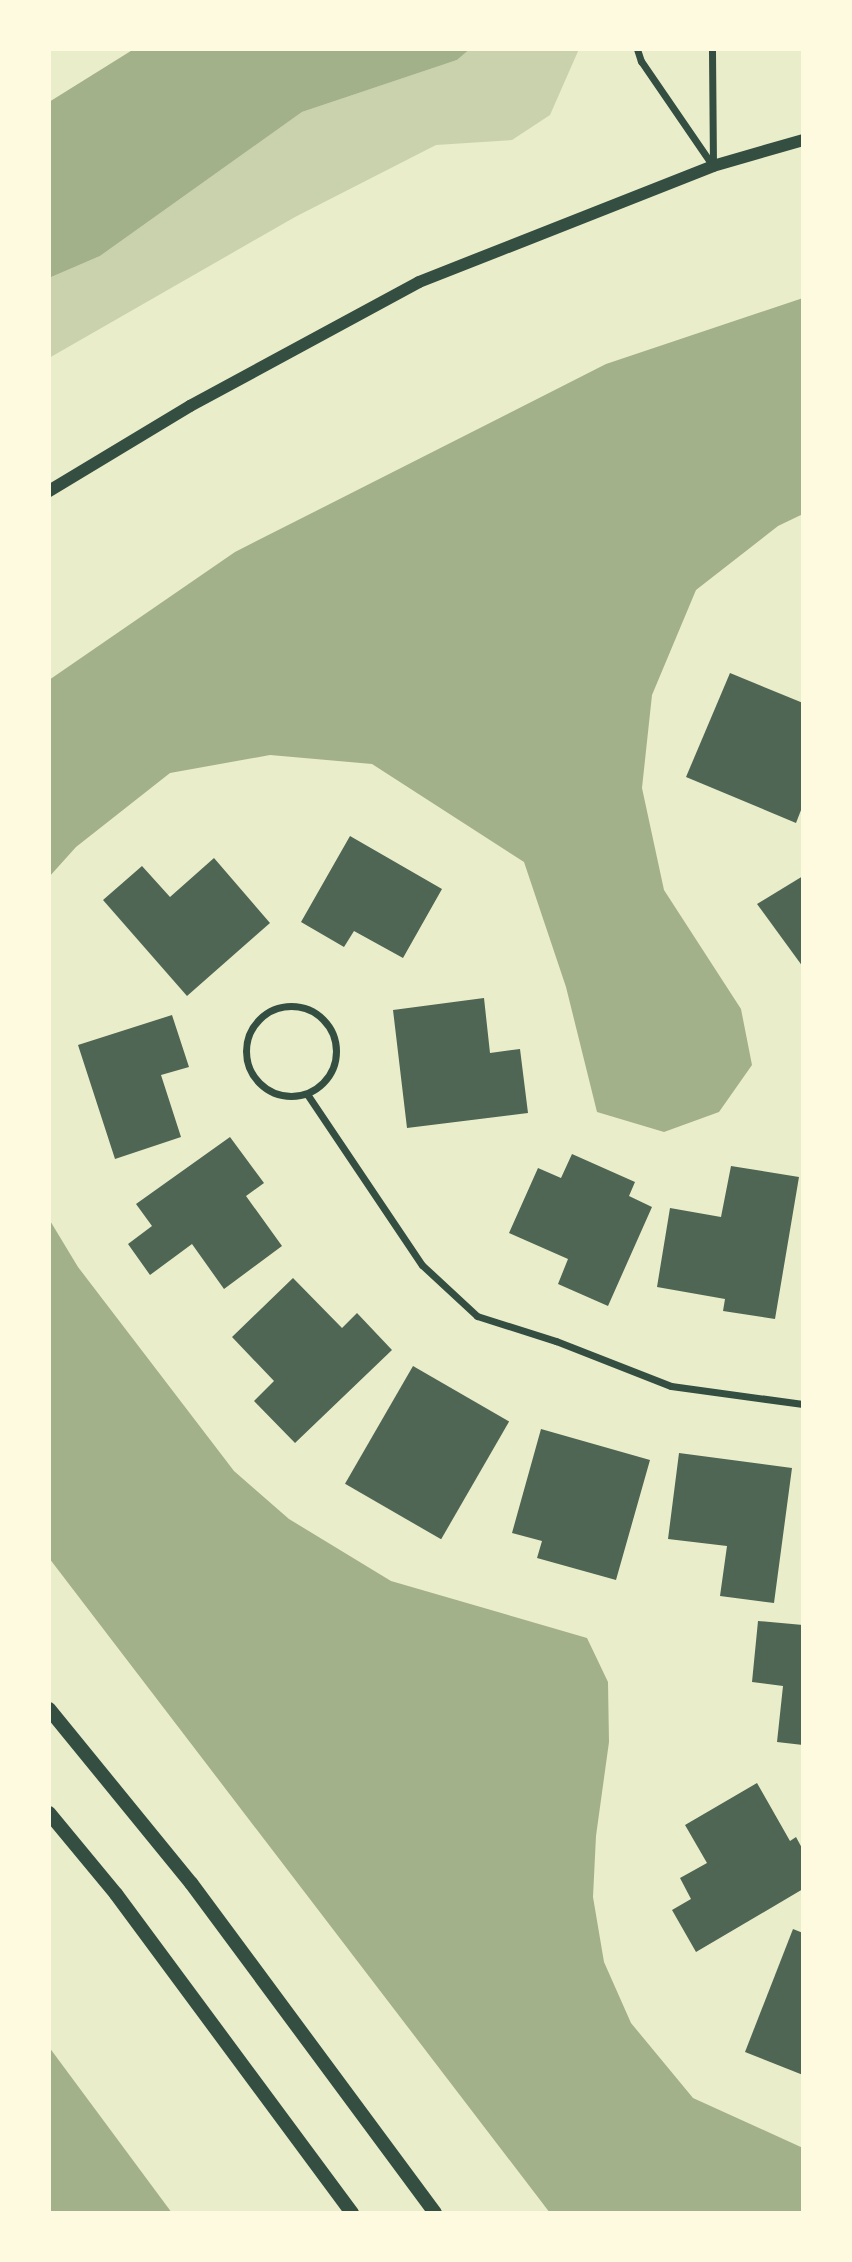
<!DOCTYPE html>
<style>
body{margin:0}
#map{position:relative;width:852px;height:2262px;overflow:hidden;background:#e9edc9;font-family:Helvetica,sans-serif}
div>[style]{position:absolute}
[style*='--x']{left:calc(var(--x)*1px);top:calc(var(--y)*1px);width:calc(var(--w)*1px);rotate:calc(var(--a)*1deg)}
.green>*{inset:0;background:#cad2ad}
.water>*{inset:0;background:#a3b18a}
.building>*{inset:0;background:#4f6655;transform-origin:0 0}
.minor>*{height:7px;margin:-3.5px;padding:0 3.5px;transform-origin:3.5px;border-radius:3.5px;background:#344e41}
.minor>.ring{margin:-3.5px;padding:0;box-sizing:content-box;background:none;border:7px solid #344e41;border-radius:50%}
.tertiary>*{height:12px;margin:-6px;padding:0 6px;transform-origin:6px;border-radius:6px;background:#344e41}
.secondary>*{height:14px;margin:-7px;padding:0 7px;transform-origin:7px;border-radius:7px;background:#344e41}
span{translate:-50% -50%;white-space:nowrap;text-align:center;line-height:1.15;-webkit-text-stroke:5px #fefae0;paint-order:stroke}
.frame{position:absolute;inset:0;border:51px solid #fefae0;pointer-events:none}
</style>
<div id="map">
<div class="green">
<div style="clip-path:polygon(470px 49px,579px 49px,550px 115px,512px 140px,436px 145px,295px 217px,49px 358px,49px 278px,100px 256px,302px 112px,457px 60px)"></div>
</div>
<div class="water">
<div style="clip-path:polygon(134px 49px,470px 49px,457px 60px,302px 112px,100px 256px,49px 278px,49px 102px)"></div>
<div style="clip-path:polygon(803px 298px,803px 514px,778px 526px,696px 590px,652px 695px,642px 788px,664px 890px,741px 1009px,752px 1065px,719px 1112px,664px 1132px,597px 1112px,566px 987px,524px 862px,372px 764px,270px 755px,170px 773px,76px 847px,49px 877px,49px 680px,235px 552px,606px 364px)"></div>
<div style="clip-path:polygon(49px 1219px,78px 1267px,234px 1471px,289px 1519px,391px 1581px,587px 1638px,608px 1682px,609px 1742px,596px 1836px,593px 1897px,604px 1962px,631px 2023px,693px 2098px,803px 2148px,803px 2213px,550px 2213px,49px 1558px)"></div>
<div style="clip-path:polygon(49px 2047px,172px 2213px,49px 2213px)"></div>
</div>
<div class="building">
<div style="clip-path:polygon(730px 673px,803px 703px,803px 805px,796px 823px,686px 777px)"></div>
<div style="clip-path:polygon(350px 836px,442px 889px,403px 958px,354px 931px,344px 947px,301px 922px)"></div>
<div style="clip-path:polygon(214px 858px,270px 923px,187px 996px,103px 900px,142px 866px,170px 897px)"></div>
<div style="clip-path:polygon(803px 876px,803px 967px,757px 904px)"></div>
<div style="clip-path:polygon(484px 998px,490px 1053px,520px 1049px,528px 1113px,407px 1128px,393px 1010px)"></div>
<div style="clip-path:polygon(172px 1015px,189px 1067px,161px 1075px,181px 1137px,115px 1159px,78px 1045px)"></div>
<div style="clip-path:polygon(230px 1137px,264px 1183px,246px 1196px,282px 1246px,224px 1289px,192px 1244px,150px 1275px,128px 1244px,152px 1226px,136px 1204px)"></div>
<div style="clip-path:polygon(572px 1154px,635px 1182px,629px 1196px,652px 1207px,608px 1306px,558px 1284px,568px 1259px,509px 1233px,538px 1168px,561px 1178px)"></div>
<div style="clip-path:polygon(731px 1166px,799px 1177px,775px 1319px,723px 1311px,725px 1299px,657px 1287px,670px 1208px,721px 1217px)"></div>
<div style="clip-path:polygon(293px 1278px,342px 1328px,357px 1313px,392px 1350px,295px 1443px,254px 1401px,274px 1381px,232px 1337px)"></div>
<div style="left:413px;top:1366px;width:111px;height:136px;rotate:30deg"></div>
<div style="clip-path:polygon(541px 1429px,650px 1460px,616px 1580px,537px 1558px,542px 1541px,512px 1533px)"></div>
<div style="clip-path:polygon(679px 1453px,792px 1468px,774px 1603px,720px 1596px,727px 1546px,668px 1539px)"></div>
<div style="clip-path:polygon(758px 1621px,803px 1625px,803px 1745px,777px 1742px,783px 1686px,752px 1682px)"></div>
<div style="clip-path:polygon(757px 1783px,790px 1841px,796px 1837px,803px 1850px,803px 1889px,696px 1952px,672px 1910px,691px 1899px,680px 1878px,707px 1863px,685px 1825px)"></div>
<div style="clip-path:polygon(793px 1929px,803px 1933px,803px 2075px,745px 2052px)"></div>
</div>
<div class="minor">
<div style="--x:637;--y:49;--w:13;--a:72"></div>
<div style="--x:641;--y:61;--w:127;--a:55.6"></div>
<div style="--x:713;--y:166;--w:117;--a:-90.5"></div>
<div class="ring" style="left:246px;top:1006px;width:83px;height:83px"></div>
<div style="--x:307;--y:1094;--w:206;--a:56.1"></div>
<div style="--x:422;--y:1265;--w:75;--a:42.8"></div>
<div style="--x:477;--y:1316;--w:83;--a:17.6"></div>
<div style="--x:556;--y:1341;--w:123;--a:21.4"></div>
<div style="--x:671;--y:1386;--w:133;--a:7.8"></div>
</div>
<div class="tertiary">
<div style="--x:49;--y:491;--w:165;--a:-31.1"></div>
<div style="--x:190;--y:406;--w:260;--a:-28.4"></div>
<div style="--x:419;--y:282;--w:316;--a:-21.5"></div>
<div style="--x:713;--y:166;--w:94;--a:-16.1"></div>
</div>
<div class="secondary">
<div style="--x:49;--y:1709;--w:225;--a:50.8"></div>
<div style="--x:191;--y:1883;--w:410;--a:53.5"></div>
<div style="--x:49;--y:1813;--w:105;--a:50.4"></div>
<div style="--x:116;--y:1894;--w:397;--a:53.5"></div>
</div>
<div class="frame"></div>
</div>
